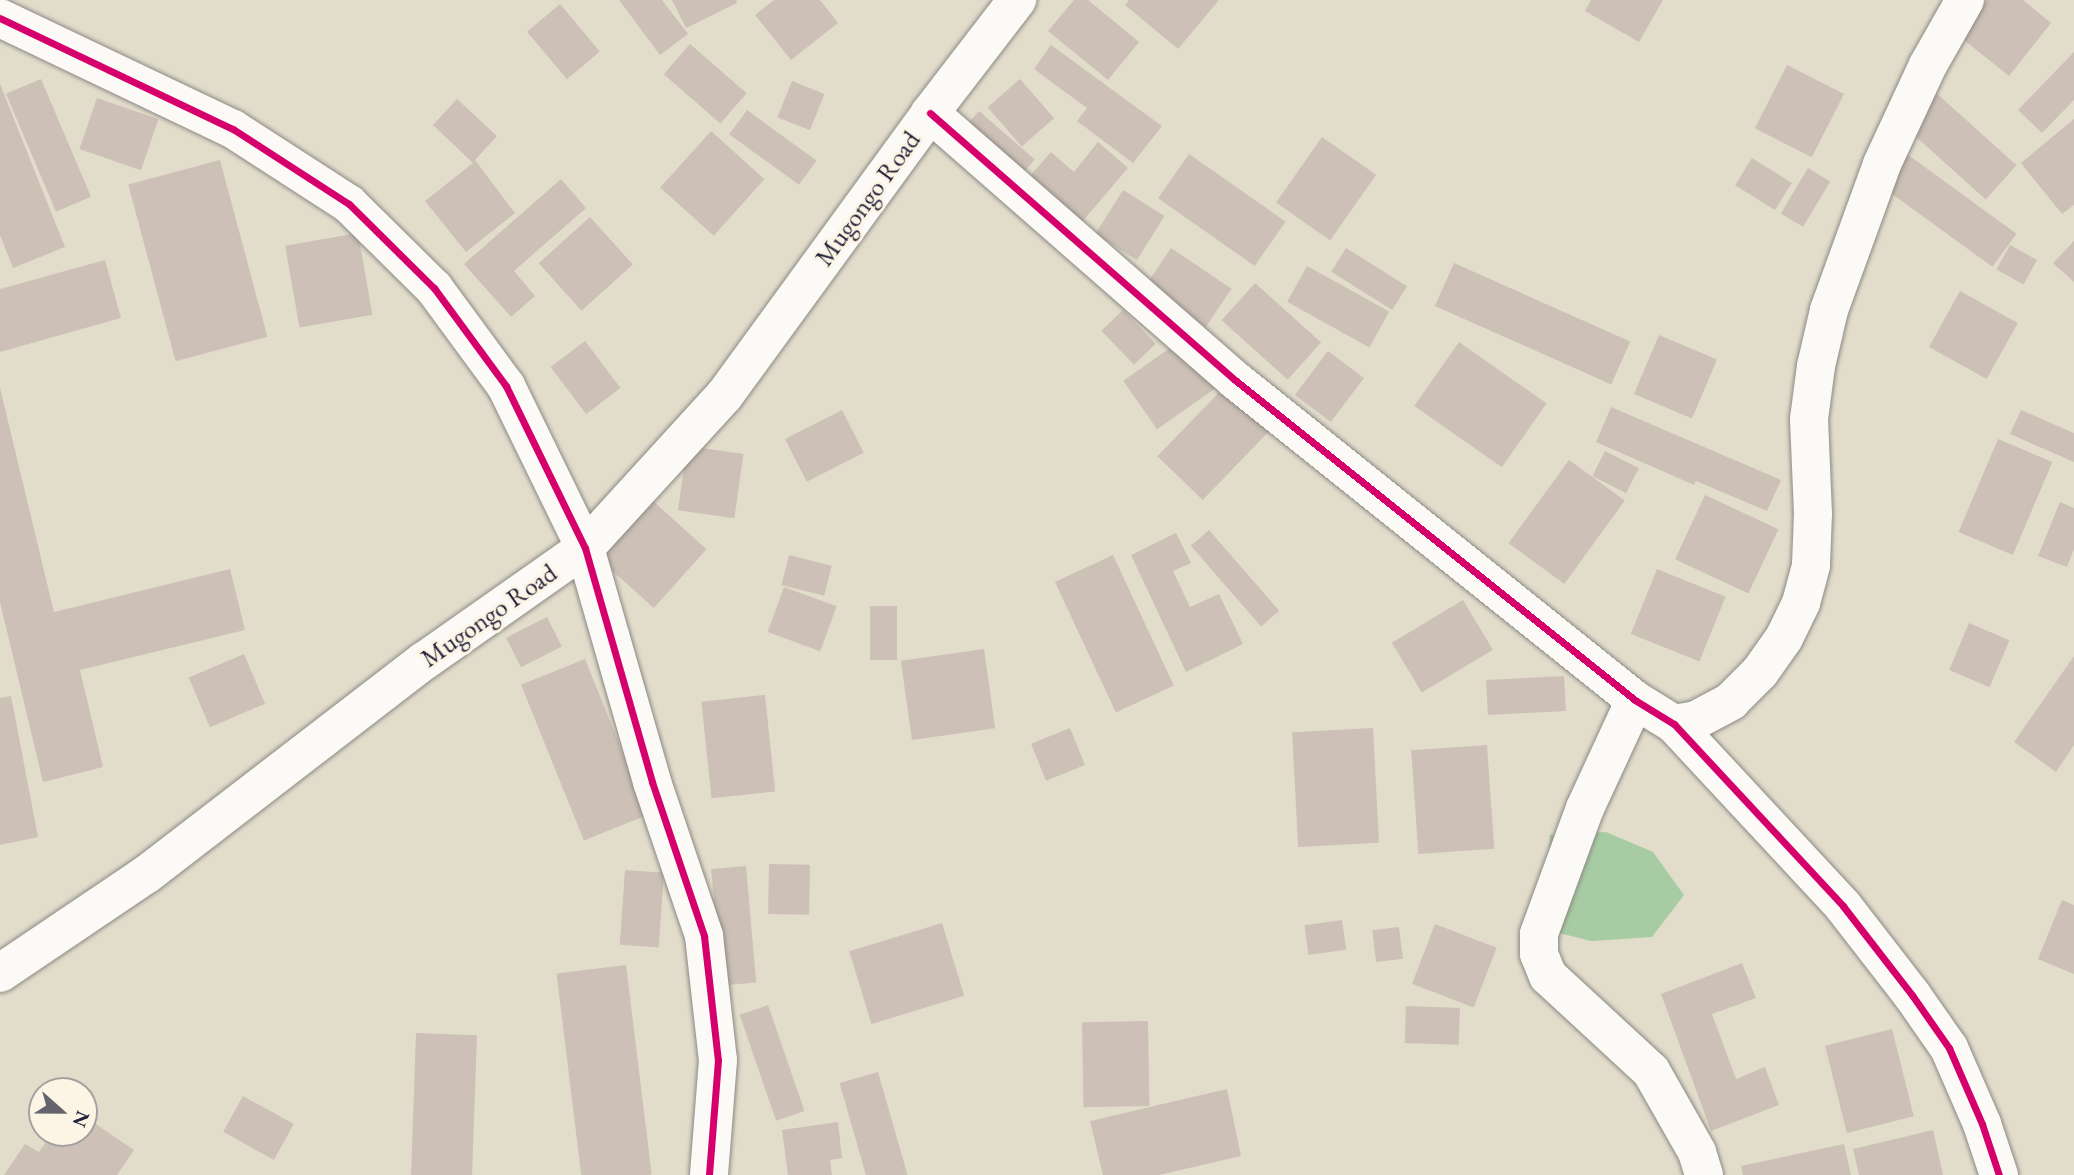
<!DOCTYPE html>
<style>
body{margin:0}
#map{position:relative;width:2074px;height:1175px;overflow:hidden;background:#e2ddcb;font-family:"EB Garamond",serif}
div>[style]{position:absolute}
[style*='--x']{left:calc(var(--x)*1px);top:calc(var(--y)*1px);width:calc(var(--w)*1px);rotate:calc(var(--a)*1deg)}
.forest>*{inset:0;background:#a7cca4}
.building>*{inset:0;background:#cdc0b6;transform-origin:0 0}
.roads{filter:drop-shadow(0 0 2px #8c8984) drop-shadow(0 0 2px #8c8984)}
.minor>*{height:38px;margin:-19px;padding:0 19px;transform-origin:19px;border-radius:19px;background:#fbfaf7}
.tertiary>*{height:38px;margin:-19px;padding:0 19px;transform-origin:19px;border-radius:19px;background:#fbfaf7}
.cycleway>*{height:7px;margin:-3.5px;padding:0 3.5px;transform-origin:3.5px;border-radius:3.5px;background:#d6006c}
span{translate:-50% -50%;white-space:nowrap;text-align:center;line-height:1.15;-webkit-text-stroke:6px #fcf5e5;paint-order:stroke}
.street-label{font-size:26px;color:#22223b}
.north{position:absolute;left:28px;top:1077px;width:70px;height:70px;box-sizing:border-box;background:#fcf5e5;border:2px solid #a5a1a1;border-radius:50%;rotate:111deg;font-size:19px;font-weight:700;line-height:28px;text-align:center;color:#22223b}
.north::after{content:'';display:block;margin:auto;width:24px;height:32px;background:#65636d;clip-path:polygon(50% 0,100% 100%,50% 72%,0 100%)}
</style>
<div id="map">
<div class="forest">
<div style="clip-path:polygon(1606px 832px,1653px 852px,1684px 895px,1652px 937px,1591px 941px,1547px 930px,1550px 835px)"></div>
</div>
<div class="building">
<div style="clip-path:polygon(619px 0,662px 0,688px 34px,660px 55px)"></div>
<div style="clip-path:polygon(672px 0,736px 0,737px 3px,686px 28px)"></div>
<div style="clip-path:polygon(774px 0,820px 0,838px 23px,791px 60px,755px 15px)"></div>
<div style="clip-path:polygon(1074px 0,1088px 0,1139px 42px,1108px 80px,1048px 31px)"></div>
<div style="clip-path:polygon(1129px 0,1219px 0,1178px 49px,1125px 5px)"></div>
<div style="clip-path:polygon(1591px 0,1663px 0,1639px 42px,1585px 11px)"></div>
<div style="clip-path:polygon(1987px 0,2023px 0,2051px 23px,2009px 76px,1959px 36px)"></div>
<div style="left:560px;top:4px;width:62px;height:43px;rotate:50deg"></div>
<div style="left:690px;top:44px;width:75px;height:40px;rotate:41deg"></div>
<div style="clip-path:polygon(1051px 45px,1162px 126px,1133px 163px,1077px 121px,1087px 108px,1034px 69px)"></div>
<div style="clip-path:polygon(2074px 52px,2074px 100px,2042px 133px,2018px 110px)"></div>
<div style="left:1787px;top:65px;width:64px;height:71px;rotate:27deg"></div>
<div style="left:41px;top:79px;width:128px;height:38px;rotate:67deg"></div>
<div style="left:1020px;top:79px;width:52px;height:43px;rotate:49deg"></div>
<div style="left:792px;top:81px;width:35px;height:39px;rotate:22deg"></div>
<div style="clip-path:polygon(0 84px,65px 247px,13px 268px,0 235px)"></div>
<div style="left:1934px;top:91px;width:111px;height:46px;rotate:42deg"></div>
<div style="left:97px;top:98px;width:65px;height:54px;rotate:19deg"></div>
<div style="clip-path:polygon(457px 99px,497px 136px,475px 160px,515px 213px,466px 252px,425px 201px,473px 163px,433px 125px)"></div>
<div style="left:747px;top:110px;width:86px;height:30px;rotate:36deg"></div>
<div style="left:979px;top:111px;width:74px;height:29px;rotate:41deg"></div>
<div style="clip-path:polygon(2074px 119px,2074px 205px,2062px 214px,2021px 163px)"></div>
<div style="left:711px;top:131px;width:72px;height:76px;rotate:42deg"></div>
<div style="left:1322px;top:137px;width:66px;height:80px;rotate:35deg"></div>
<div style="clip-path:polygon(1098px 142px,1128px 168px,1076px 229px,1024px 183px,1051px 152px,1074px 172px)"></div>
<div style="left:1900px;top:149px;width:144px;height:41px;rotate:36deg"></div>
<div style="left:1189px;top:154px;width:118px;height:54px;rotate:35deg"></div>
<div style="left:1752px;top:158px;width:47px;height:32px;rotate:32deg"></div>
<div style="left:220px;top:160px;width:183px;height:95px;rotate:75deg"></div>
<div style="left:1808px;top:168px;width:26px;height:53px;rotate:31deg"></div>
<div style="clip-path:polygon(561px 179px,586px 208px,514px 271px,535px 296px,511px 317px,464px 264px)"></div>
<div style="left:1123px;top:190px;width:49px;height:52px;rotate:32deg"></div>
<div style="left:590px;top:217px;width:64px;height:69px;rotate:48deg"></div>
<div style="left:358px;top:233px;width:83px;height:74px;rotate:80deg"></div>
<div style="clip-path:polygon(2074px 241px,2074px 282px,2053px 263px)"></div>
<div style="left:2010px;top:245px;width:31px;height:28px;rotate:29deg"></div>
<div style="left:1171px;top:248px;width:73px;height:46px;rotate:34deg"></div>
<div style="left:1346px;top:248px;width:72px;height:28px;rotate:32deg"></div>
<div style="clip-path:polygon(105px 260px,121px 318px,0 352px,0 289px)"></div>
<div style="left:1454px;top:263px;width:193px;height:47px;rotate:24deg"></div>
<div style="left:1307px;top:266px;width:94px;height:41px;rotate:29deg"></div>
<div style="left:1255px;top:283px;width:89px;height:50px;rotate:42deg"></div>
<div style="left:1960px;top:291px;width:66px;height:64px;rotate:29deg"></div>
<div style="left:1123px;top:310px;width:47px;height:30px;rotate:46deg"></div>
<div style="left:1659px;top:335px;width:63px;height:64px;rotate:23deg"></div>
<div style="left:1183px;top:339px;width:59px;height:73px;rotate:55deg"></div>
<div style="left:585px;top:341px;width:59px;height:43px;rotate:53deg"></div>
<div style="left:1459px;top:342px;width:107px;height:78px;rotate:35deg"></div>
<div style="left:1328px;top:351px;width:45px;height:55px;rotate:37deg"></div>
<div style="left:1231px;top:380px;width:63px;height:106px;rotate:44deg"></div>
<div style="clip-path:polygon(0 388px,54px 612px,230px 569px,245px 630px,80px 670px,103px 767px,43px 782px,0 602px)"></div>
<div style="clip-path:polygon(1611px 407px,1781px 480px,1767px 511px,1696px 481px,1694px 485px,1596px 442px)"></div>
<div style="left:842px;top:410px;width:48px;height:64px;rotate:63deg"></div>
<div style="clip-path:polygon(2021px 410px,2074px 433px,2074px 462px,2010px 434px)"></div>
<div style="left:1998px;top:439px;width:59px;height:101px;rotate:23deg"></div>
<div style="left:687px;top:446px;width:57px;height:65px;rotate:8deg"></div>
<div style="left:1605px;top:451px;width:38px;height:28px;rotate:27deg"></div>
<div style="left:1569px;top:460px;width:69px;height:103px;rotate:36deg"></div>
<div style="left:1705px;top:495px;width:81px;height:71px;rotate:25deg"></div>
<div style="left:653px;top:501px;width:72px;height:79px;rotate:42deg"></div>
<div style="clip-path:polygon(2060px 502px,2074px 508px,2074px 549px,2067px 567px,2038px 556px)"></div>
<div style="left:1209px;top:530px;width:107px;height:24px;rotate:49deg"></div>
<div style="clip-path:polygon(1176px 533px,1191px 563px,1173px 571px,1190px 607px,1219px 594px,1243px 644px,1186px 672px,1131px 555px)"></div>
<div style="left:789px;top:555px;width:44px;height:31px;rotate:14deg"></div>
<div style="left:1113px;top:555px;width:144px;height:64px;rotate:65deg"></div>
<div style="left:1657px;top:569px;width:74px;height:70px;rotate:22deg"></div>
<div style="left:784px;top:587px;width:56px;height:48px;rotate:20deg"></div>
<div style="left:1463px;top:600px;width:58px;height:83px;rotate:59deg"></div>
<div style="left:870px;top:606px;width:27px;height:54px"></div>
<div style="left:547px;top:617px;width:33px;height:46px;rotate:63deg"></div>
<div style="left:1969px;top:623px;width:44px;height:51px;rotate:23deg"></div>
<div style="left:984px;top:649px;width:80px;height:84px;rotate:82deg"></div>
<div style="left:244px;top:654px;width:54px;height:60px;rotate:67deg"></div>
<div style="clip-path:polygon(2074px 656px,2074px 745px,2056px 772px,2014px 742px)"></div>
<div style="left:585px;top:659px;width:168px;height:69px;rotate:68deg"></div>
<div style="left:1564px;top:676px;width:35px;height:78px;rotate:87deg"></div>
<div style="left:765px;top:695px;width:97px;height:64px;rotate:84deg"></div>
<div style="clip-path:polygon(11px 696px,38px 837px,0 845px,0 698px)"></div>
<div style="left:1070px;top:728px;width:40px;height:42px;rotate:68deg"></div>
<div style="left:1373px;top:728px;width:115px;height:81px;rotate:87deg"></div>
<div style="left:1487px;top:745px;width:104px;height:76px;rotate:86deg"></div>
<div style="left:769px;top:864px;width:41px;height:50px;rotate:1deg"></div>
<div style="left:746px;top:866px;width:117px;height:35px;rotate:85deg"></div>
<div style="left:625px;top:870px;width:39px;height:75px;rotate:4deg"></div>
<div style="clip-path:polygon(2062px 900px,2074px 905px,2074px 974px,2038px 959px)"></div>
<div style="left:1342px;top:920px;width:30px;height:38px;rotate:82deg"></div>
<div style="left:942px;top:923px;width:76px;height:97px;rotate:73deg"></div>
<div style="left:1435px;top:924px;width:66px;height:64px;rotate:21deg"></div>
<div style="left:1399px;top:927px;width:32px;height:27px;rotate:83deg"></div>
<div style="clip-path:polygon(1742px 963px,1756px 998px,1712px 1014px,1736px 1079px,1765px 1067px,1779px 1105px,1711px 1131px,1661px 994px)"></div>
<div style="left:626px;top:965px;width:211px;height:70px;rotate:83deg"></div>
<div style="left:768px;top:1005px;width:112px;height:30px;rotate:71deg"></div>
<div style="left:1406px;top:1006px;width:54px;height:37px;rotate:2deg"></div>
<div style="left:1148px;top:1021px;width:85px;height:66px;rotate:89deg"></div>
<div style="left:1892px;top:1029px;width:90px;height:69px;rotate:76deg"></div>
<div style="left:416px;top:1033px;width:61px;height:142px;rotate:2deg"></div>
<div style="left:878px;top:1072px;width:107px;height:40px;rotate:74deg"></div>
<div style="clip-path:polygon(1227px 1089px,1241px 1156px,1159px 1175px,1103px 1175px,1090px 1121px)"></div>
<div style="left:243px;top:1096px;width:58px;height:41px;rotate:29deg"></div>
<div style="clip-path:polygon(84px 1116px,134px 1150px,117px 1175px,4px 1175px,25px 1144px,39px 1152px,52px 1133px,84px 1133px)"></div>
<div style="clip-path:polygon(838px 1122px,842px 1158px,830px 1160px,832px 1175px,788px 1175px,782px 1130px)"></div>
<div style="clip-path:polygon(1933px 1130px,1943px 1175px,1859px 1175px,1853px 1149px)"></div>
<div style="clip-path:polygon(1844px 1144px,1851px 1175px,1743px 1175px,1741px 1166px)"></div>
</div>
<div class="roads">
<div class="minor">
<div style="--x:0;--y:18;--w:258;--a:25.5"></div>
<div style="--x:233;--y:129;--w:138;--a:32.9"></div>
<div style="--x:349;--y:204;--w:120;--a:44.7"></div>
<div style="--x:434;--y:288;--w:122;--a:53.7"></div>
<div style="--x:506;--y:386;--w:180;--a:64"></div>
<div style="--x:585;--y:548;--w:243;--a:74"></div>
<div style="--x:652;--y:782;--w:163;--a:71.3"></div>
<div style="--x:704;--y:936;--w:125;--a:83.6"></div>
<div style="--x:718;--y:1060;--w:115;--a:94.5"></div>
<div style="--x:930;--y:113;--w:405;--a:41.2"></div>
<div style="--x:1235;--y:380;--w:512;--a:38.66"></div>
<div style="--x:1635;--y:700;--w:46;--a:31.6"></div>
<div style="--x:1674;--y:724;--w:248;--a:47.1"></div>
<div style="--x:1843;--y:906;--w:113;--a:52.2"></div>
<div style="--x:1912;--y:995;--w:65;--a:55.1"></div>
<div style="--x:1949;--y:1048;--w:83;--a:66.5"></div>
<div style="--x:1982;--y:1124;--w:54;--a:71.6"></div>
<div style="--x:1635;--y:700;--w:119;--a:114.8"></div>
<div style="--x:1585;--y:808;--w:134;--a:110.1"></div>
<div style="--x:1539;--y:934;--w:20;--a:90"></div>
<div style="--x:1539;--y:954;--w:24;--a:68"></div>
<div style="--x:1548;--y:976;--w:140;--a:42.7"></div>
<div style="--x:1651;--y:1071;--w:93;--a:60.4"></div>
<div style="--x:1697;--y:1152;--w:24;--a:73"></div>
<div style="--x:1674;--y:724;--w:22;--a:-10"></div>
<div style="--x:1696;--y:720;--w:40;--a:-28"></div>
<div style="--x:1731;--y:701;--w:41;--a:-45"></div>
<div style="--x:1760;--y:672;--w:42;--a:-54.8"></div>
<div style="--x:1784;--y:638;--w:39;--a:-64"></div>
<div style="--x:1801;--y:603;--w:39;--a:-75"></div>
<div style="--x:1811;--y:565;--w:51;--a:-87.8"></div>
<div style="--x:1813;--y:514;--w:95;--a:-92.4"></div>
<div style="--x:1809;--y:419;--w:53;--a:-82.5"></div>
<div style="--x:1816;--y:366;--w:57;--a:-76.9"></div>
<div style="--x:1829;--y:310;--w:155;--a:-70"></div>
<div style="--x:1882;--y:164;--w:109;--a:-65.1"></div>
<div style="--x:1928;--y:65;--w:75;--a:-60.4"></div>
</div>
<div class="tertiary">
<div style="--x:0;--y:973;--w:177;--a:-34"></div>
<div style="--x:147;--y:874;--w:349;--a:-37.6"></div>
<div style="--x:424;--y:661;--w:197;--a:-35.1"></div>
<div style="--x:585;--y:548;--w:206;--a:-47.6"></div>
<div style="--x:724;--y:396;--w:350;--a:-53.9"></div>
<div style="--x:930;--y:113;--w:143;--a:-52.4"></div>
</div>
</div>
<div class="cycleway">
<div style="--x:0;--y:18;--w:258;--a:25.5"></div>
<div style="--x:233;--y:129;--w:138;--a:32.9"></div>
<div style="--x:349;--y:204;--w:120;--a:44.7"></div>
<div style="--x:434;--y:288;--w:122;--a:53.7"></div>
<div style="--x:506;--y:386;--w:180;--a:64"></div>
<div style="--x:585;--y:548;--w:243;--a:74"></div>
<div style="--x:652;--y:782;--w:163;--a:71.3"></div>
<div style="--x:704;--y:936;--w:125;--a:83.6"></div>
<div style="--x:718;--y:1060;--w:115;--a:94.5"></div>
<div style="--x:930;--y:113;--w:405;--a:41.2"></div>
<div style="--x:1235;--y:380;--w:512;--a:38.66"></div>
<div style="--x:1635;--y:700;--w:46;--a:31.6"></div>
<div style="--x:1674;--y:724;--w:248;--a:47.1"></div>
<div style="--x:1843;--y:906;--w:113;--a:52.2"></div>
<div style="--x:1912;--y:995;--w:65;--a:55.1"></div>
<div style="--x:1949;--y:1048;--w:83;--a:66.5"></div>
<div style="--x:1982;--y:1124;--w:54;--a:71.6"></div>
</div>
<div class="street-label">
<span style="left:868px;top:199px;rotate:-54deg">Mugongo Road</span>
<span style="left:489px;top:616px;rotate:-35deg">Mugongo Road</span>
</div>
<div class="north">N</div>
</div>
